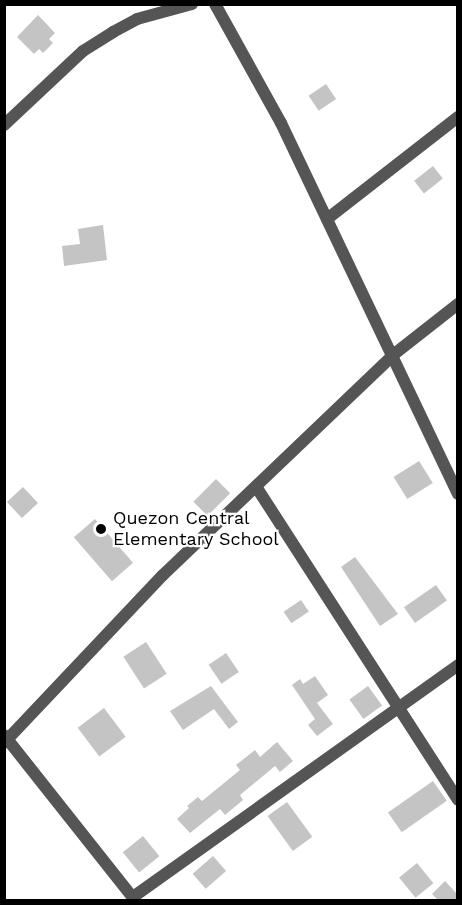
<!DOCTYPE html>
<style>
body{margin:0}
#map{position:relative;width:462px;height:905px;overflow:hidden;background:#fff;font-family:"Work Sans",sans-serif}
div>[style]{position:absolute}
[style*='--x']{left:calc(var(--x)*1px);top:calc(var(--y)*1px);width:calc(var(--w)*1px);rotate:calc(var(--a)*1deg)}
.building>*{inset:0;background:#c4c4c4;transform-origin:0 0}
.street>*{height:12px;margin:-6px;padding:0 6px;transform-origin:6px;border-radius:6px;background:#555}
.dots>*{width:16px;height:16px;translate:-50% -50%;box-sizing:border-box;border:3px solid #fff;border-radius:50%}
span{translate:-50% -50%;white-space:nowrap;text-align:center;line-height:1.15;-webkit-text-stroke:4.5px #fff;paint-order:stroke}
.poi-label{font-size:18px;color:#000}
.left{translate:0 -50%;text-align:left}
.frame{position:absolute;inset:0;border:6px solid #000;pointer-events:none}
</style>
<div id="map">
<div class="building">
<div style="clip-path:polygon(38px 15px,55px 33px,49px 39px,53px 43px,43px 53px,39px 49px,34px 54px,17px 37px)"></div>
<div style="left:326px;top:84px;width:18px;height:21px;rotate:56deg"></div>
<div style="left:433px;top:166px;width:16px;height:24px;rotate:52deg"></div>
<div style="clip-path:polygon(103px 225px,107px 260px,64px 266px,62px 246px,80px 244px,78px 229px)"></div>
<div style="left:419px;top:461px;width:26px;height:30px;rotate:58deg"></div>
<div style="left:216px;top:479px;width:20px;height:32px;rotate:45deg"></div>
<div style="left:23px;top:487px;width:22px;height:22px;rotate:47deg"></div>
<div style="left:95px;top:519px;width:58px;height:28px;rotate:49deg"></div>
<div style="clip-path:polygon(355px 557px,398px 614px,380px 626px,341px 567px)"></div>
<div style="left:436px;top:585px;width:19px;height:39px;rotate:55deg"></div>
<div style="left:301px;top:600px;width:14px;height:21px;rotate:56deg"></div>
<div style="left:146px;top:642px;width:38px;height:27px;rotate:57deg"></div>
<div style="left:226px;top:653px;width:23px;height:21px;rotate:56deg"></div>
<div style="clip-path:polygon(315px 676px,328px 695px,317px 703px,333px 724px,317px 736px,308px 725px,315px 719px,292px 685px,300px 679px,303px 684px)"></div>
<div style="clip-path:polygon(211px 686px,238px 722px,229px 729px,214px 709px,183px 730px,170px 711px)"></div>
<div style="left:368px;top:686px;width:24px;height:23px;rotate:54deg"></div>
<div style="left:104px;top:708px;width:36px;height:33px;rotate:53deg"></div>
<div style="clip-path:polygon(277px 742px,293px 761px,280px 772px,275px 766px,240px 795px,243px 800px,225px 815px,220px 809px,190px 833px,177px 819px,189px 808px,187px 806px,198px 797px,202px 801px,240px 770px,236px 765px,255px 750px,260px 757px)"></div>
<div style="left:433px;top:781px;width:24px;height:55px;rotate:55deg"></div>
<div style="left:287px;top:802px;width:43px;height:24px;rotate:54deg"></div>
<div style="left:143px;top:836px;width:26px;height:26px;rotate:51deg"></div>
<div style="left:213px;top:856px;width:20px;height:27px;rotate:49deg"></div>
<div style="left:417px;top:863px;width:26px;height:23px;rotate:51deg"></div>
<div style="clip-path:polygon(445px 881px,458px 895px,458px 900px,438px 900px,432px 894px)"></div>
</div>
<div class="street">
<div style="--x:215;--y:4;--w:136;--a:61"></div>
<div style="--x:281;--y:123;--w:411;--a:64.5"></div>
<div style="--x:4;--y:125;--w:108;--a:-43.1"></div>
<div style="--x:83;--y:51;--w:36;--a:-32"></div>
<div style="--x:113;--y:32;--w:27;--a:-28"></div>
<div style="--x:137;--y:19;--w:57;--a:-15.3"></div>
<div style="--x:327;--y:219;--w:166;--a:-37.9"></div>
<div style="--x:257;--y:488;--w:371;--a:57.2"></div>
<div style="--x:4;--y:735;--w:211;--a:51.6"></div>
<div style="--x:4;--y:743;--w:231;--a:-46.6"></div>
<div style="--x:163;--y:575;--w:318;--a:-43.7"></div>
<div style="--x:393;--y:355;--w:83;--a:-38.1"></div>
<div style="--x:133;--y:897;--w:399;--a:-35.5"></div>
</div>
<div class="dots">
<div style="left:101px;top:529px;background:#000"></div>
</div>
<div class="poi-label">
<span class="left" style="left:113px;top:529px">Quezon Central<br>Elementary School</span>
</div>
<div class="frame"></div>
</div>
